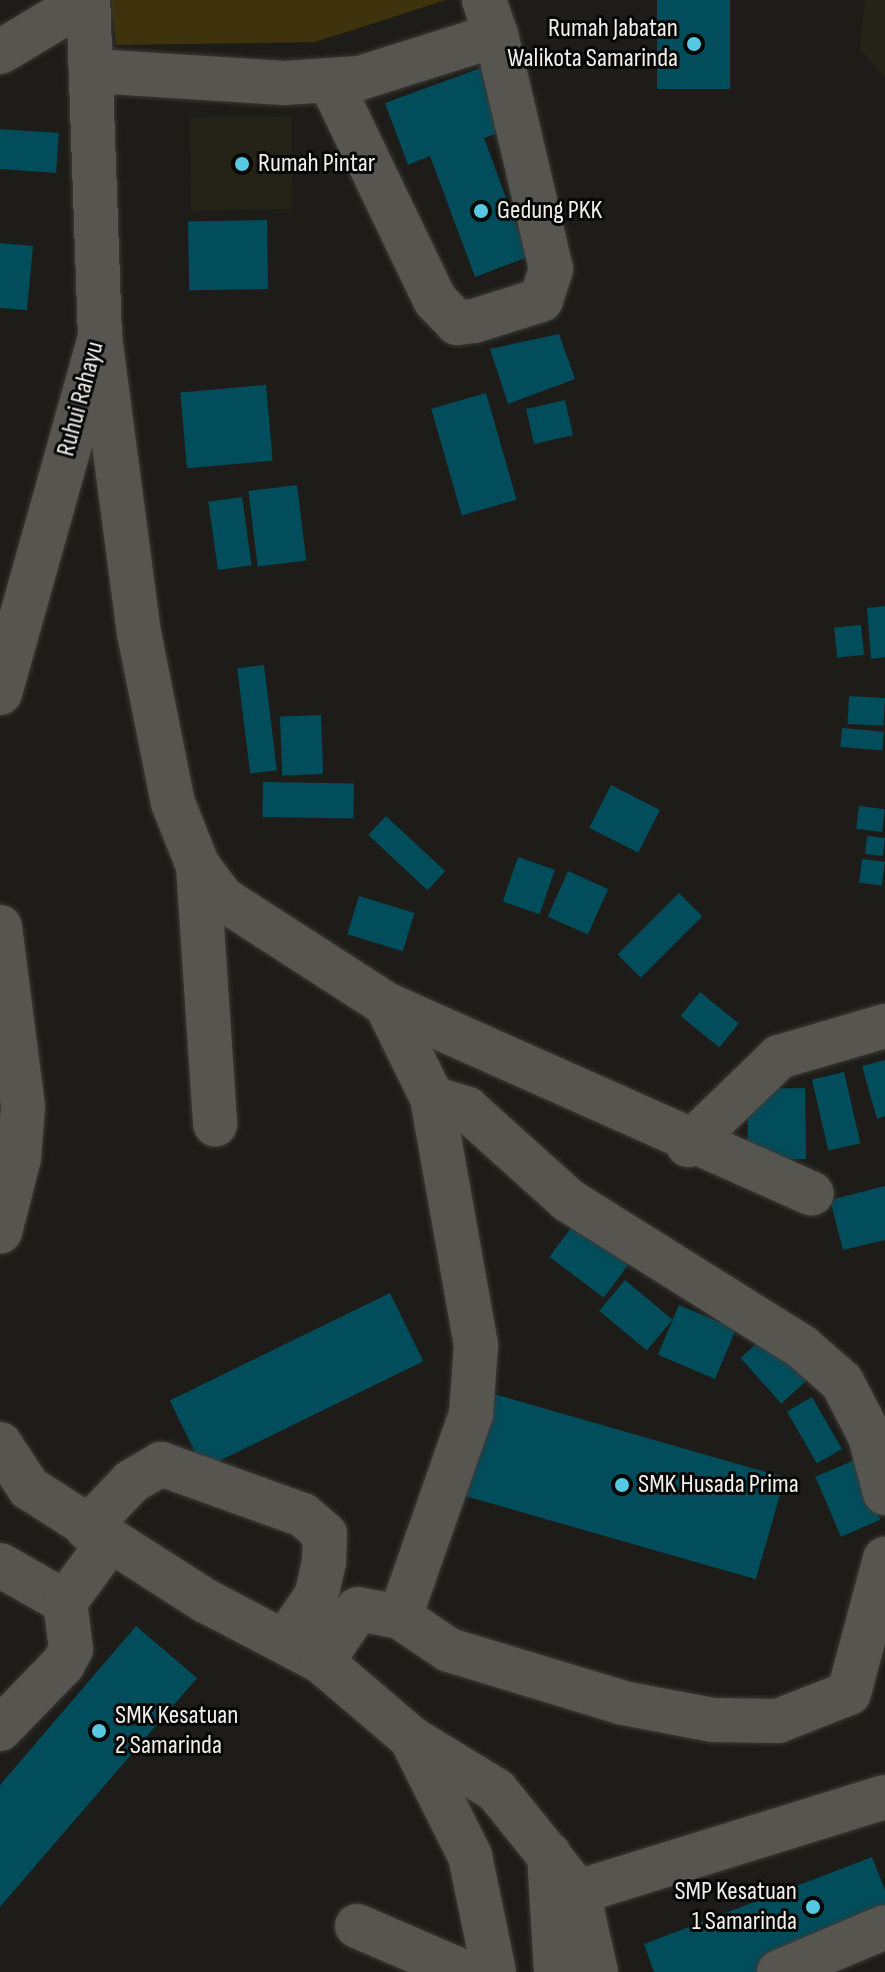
<!DOCTYPE html>
<style>
body{margin:0}
#map{position:relative;width:885px;height:1972px;overflow:hidden;background:#1d1c18;font-family:"Sofia Sans Condensed",sans-serif}
div>[style]{position:absolute}
[style*='--x']{left:calc(var(--x)*1px);top:calc(var(--y)*1px);width:calc(var(--w)*1px);rotate:calc(var(--a)*1deg)}
.built>*{inset:0;background:#252218;transform-origin:0 0}
.green>*{inset:0;background:#3e330c}
.building>*{inset:0;background:#014d5b;transform-origin:0 0}
.roads{filter:drop-shadow(0 0 2px #3b3a37) drop-shadow(0 0 2px #3b3a37)}
.minor>*{height:44px;margin:-22px;padding:0 22px;transform-origin:22px;border-radius:22px;background:#575550}
.dots>*{width:22px;height:22px;translate:-50% -50%;box-sizing:border-box;border:4px solid #070705;border-radius:50%}
span{translate:-50% -50%;white-space:nowrap;text-align:center;line-height:1.15;-webkit-text-stroke:6px #070705;paint-order:stroke}
.poi-label{font-size:26px;color:#f0efec}
.right{translate:-100% -50%;text-align:right}
.left{translate:0 -50%;text-align:left}
.street-label{font-size:26px;color:#f0efec}
</style>
<div id="map">
<div class="built">
<div style="clip-path:polygon(865px 0,885px 0,885px 78px,860px 50px)"></div>
<div style="left:291px;top:116px;width:93px;height:101px;rotate:89deg"></div>
</div>
<div class="green">
<div style="clip-path:polygon(111px 0,446px 0,315px 42px,116px 45px)"></div>
</div>
<div class="building">
<div style="left:657px;top:0;width:73px;height:89px"></div>
<div style="clip-path:polygon(486px 66px,509px 129px,484px 138px,528px 257px,475px 277px,430px 156px,408px 165px,385px 103px)"></div>
<div style="left:0;top:129px;width:59px;height:40px;rotate:4deg"></div>
<div style="left:267px;top:220px;width:69px;height:79px;rotate:89deg"></div>
<div style="clip-path:polygon(0 243px,33px 246px,27px 310px,0 308px)"></div>
<div style="clip-path:polygon(559px 334px,575px 379px,508px 404px,490px 349px)"></div>
<div style="left:266px;top:385px;width:76px;height:86px;rotate:85deg"></div>
<div style="left:486px;top:393px;width:111px;height:57px;rotate:74deg"></div>
<div style="left:565px;top:400px;width:36px;height:40px;rotate:77deg"></div>
<div style="left:297px;top:485px;width:76px;height:49px;rotate:83deg"></div>
<div style="left:242px;top:497px;width:69px;height:34px;rotate:82deg"></div>
<div style="clip-path:polygon(885px 606px,885px 657px,871px 659px,867px 608px)"></div>
<div style="left:861px;top:625px;width:30px;height:27px;rotate:84deg"></div>
<div style="left:264px;top:665px;width:106px;height:27px;rotate:83deg"></div>
<div style="left:849px;top:696px;width:36px;height:28px;rotate:3deg"></div>
<div style="left:321px;top:715px;width:59px;height:41px;rotate:88deg"></div>
<div style="left:842px;top:728px;width:42px;height:19px;rotate:5deg"></div>
<div style="left:263px;top:782px;width:91px;height:35px;rotate:1deg"></div>
<div style="left:611px;top:785px;width:55px;height:48px;rotate:27deg"></div>
<div style="left:859px;top:806px;width:26px;height:23px;rotate:7deg"></div>
<div style="left:386px;top:816px;width:81px;height:26px;rotate:43deg"></div>
<div style="left:867px;top:836px;width:18px;height:18px;rotate:6deg"></div>
<div style="left:518px;top:857px;width:39px;height:47px;rotate:19deg"></div>
<div style="left:862px;top:859px;width:23px;height:24px;rotate:7deg"></div>
<div style="left:568px;top:871px;width:44px;height:50px;rotate:24deg"></div>
<div style="left:679px;top:893px;width:33px;height:87px;rotate:45deg"></div>
<div style="left:359px;top:896px;width:58px;height:40px;rotate:17deg"></div>
<div style="left:700px;top:992px;width:50px;height:31px;rotate:39deg"></div>
<div style="clip-path:polygon(885px 1060px,885px 1116px,877px 1119px,862px 1066px)"></div>
<div style="left:844px;top:1072px;width:73px;height:33px;rotate:77deg"></div>
<div style="left:805px;top:1088px;width:71px;height:58px;rotate:89deg"></div>
<div style="clip-path:polygon(885px 1186px,885px 1240px,843px 1250px,830px 1200px)"></div>
<div style="left:577px;top:1220px;width:68px;height:46px;rotate:37deg"></div>
<div style="left:625px;top:1280px;width:62px;height:40px;rotate:40deg"></div>
<div style="left:390px;top:1293px;width:76px;height:245px;rotate:64deg"></div>
<div style="left:679px;top:1305px;width:62px;height:54px;rotate:23deg"></div>
<div style="left:765px;top:1336px;width:61px;height:33px;rotate:48deg"></div>
<div style="left:487px;top:1392px;width:310px;height:106px;rotate:16deg"></div>
<div style="left:812px;top:1397px;width:60px;height:29px;rotate:60deg"></div>
<div style="left:855px;top:1460px;width:65px;height:43px;rotate:67deg"></div>
<div style="clip-path:polygon(136px 1626px,197px 1678px,0 1907px,0 1785px)"></div>
<div style="clip-path:polygon(872px 1857px,885px 1890px,885px 1923px,758px 1972px,654px 1972px,644px 1944px)"></div>
</div>
<div class="roads">
<div class="minor">
<div style="--x:0;--y:52;--w:101;--a:-30.9"></div>
<div style="--x:94;--y:71;--w:190;--a:3.6"></div>
<div style="--x:284;--y:83;--w:76;--a:-3.8"></div>
<div style="--x:360;--y:78;--w:143;--a:-17.5"></div>
<div style="--x:496;--y:35;--w:37;--a:-109"></div>
<div style="--x:331;--y:83;--w:241;--a:64.4"></div>
<div style="--x:435;--y:300;--w:32;--a:46"></div>
<div style="--x:457;--y:323;--w:17;--a:-7"></div>
<div style="--x:474;--y:321;--w:70;--a:-17.4"></div>
<div style="--x:541;--y:300;--w:33;--a:-72"></div>
<div style="--x:551;--y:269;--w:240;--a:-103.2"></div>
<div style="--x:100;--y:337;--w:299;--a:82.5"></div>
<div style="--x:139;--y:633;--w:173;--a:78.7"></div>
<div style="--x:173;--y:803;--w:68;--a:68.4"></div>
<div style="--x:198;--y:866;--w:41;--a:52.9"></div>
<div style="--x:223;--y:899;--w:194;--a:32.8"></div>
<div style="--x:386;--y:1004;--w:466;--a:24"></div>
<div style="--x:0;--y:693;--w:370;--a:-74.3"></div>
<div style="--x:100;--y:337;--w:337;--a:-92"></div>
<div style="--x:198;--y:866;--w:259;--a:86.2"></div>
<div style="--x:0;--y:927;--w:181;--a:82.7"></div>
<div style="--x:23;--y:1107;--w:51;--a:94.5"></div>
<div style="--x:19;--y:1158;--w:76;--a:104.4"></div>
<div style="--x:386;--y:1004;--w:105;--a:63.9"></div>
<div style="--x:432;--y:1098;--w:251;--a:79.9"></div>
<div style="--x:476;--y:1345;--w:69;--a:94.1"></div>
<div style="--x:471;--y:1414;--w:215;--a:109.3"></div>
<div style="--x:432;--y:1098;--w:37;--a:17"></div>
<div style="--x:467;--y:1109;--w:136;--a:42"></div>
<div style="--x:568;--y:1200;--w:276;--a:32.1"></div>
<div style="--x:802;--y:1347;--w:53;--a:41.2"></div>
<div style="--x:842;--y:1382;--w:61;--a:62.6"></div>
<div style="--x:870;--y:1436;--w:59;--a:75.3"></div>
<div style="--x:688;--y:1145;--w:127;--a:-44"></div>
<div style="--x:779;--y:1057;--w:110;--a:-16.3"></div>
<div style="--x:0;--y:1444;--w:53;--a:56.6"></div>
<div style="--x:29;--y:1488;--w:210;--a:32.6"></div>
<div style="--x:206;--y:1601;--w:131;--a:27.7"></div>
<div style="--x:322;--y:1662;--w:117;--a:40.5"></div>
<div style="--x:411;--y:1738;--w:132;--a:63.4"></div>
<div style="--x:470;--y:1856;--w:118;--a:78.3"></div>
<div style="--x:87;--y:1528;--w:65;--a:-46.2"></div>
<div style="--x:132;--y:1481;--w:34;--a:-30"></div>
<div style="--x:161;--y:1464;--w:151;--a:19.8"></div>
<div style="--x:303;--y:1515;--w:29;--a:41"></div>
<div style="--x:325;--y:1534;--w:28;--a:92"></div>
<div style="--x:324;--y:1562;--w:35;--a:103"></div>
<div style="--x:316;--y:1596;--w:53;--a:124.3"></div>
<div style="--x:0;--y:1565;--w:75;--a:29.6"></div>
<div style="--x:322;--y:1662;--w:64;--a:-55.8"></div>
<div style="--x:358;--y:1609;--w:43;--a:10.8"></div>
<div style="--x:400;--y:1617;--w:59;--a:34"></div>
<div style="--x:449;--y:1650;--w:182;--a:16.9"></div>
<div style="--x:623;--y:1703;--w:92;--a:10.7"></div>
<div style="--x:713;--y:1720;--w:65;--a:0.9"></div>
<div style="--x:778;--y:1721;--w:76;--a:-21.5"></div>
<div style="--x:849;--y:1693;--w:139;--a:-75"></div>
<div style="--x:0;--y:1729;--w:91;--a:-45.9"></div>
<div style="--x:63;--y:1664;--w:17;--a:-62"></div>
<div style="--x:71;--y:1649;--w:47;--a:-97.3"></div>
<div style="--x:65;--y:1602;--w:74;--a:-53.7"></div>
<div style="--x:414;--y:1740;--w:96;--a:31.4"></div>
<div style="--x:496;--y:1790;--w:131;--a:51.2"></div>
<div style="--x:578;--y:1892;--w:321;--a:-17.2"></div>
<div style="--x:549;--y:1854;--w:118;--a:86.6"></div>
<div style="--x:578;--y:1892;--w:82;--a:77.3"></div>
<div style="--x:357;--y:1926;--w:116;--a:23.3"></div>
<div style="--x:779;--y:1972;--w:115;--a:-23"></div>
</div>
</div>
<div class="dots">
<div style="left:694px;top:44px;background:#58c9e3"></div>
<div style="left:242px;top:164px;background:#58c9e3"></div>
<div style="left:481px;top:211px;background:#58c9e3"></div>
<div style="left:622px;top:1485px;background:#58c9e3"></div>
<div style="left:99px;top:1731px;background:#58c9e3"></div>
<div style="left:813px;top:1907px;background:#58c9e3"></div>
</div>
<div class="poi-label">
<span class="right" style="left:678px;top:44px">Rumah Jabatan<br>Walikota Samarinda</span>
<span class="left" style="left:258px;top:164px">Rumah Pintar</span>
<span class="left" style="left:497px;top:211px">Gedung PKK</span>
<span class="left" style="left:638px;top:1485px">SMK Husada Prima</span>
<span class="left" style="left:115px;top:1731px">SMK Kesatuan<br>2 Samarinda</span>
<span class="right" style="left:797px;top:1907px">SMP Kesatuan<br>1 Samarinda</span>
</div>
<div class="street-label">
<span style="left:81px;top:399px;rotate:-75deg">Ruhui Rahayu</span>
</div>
</div>
